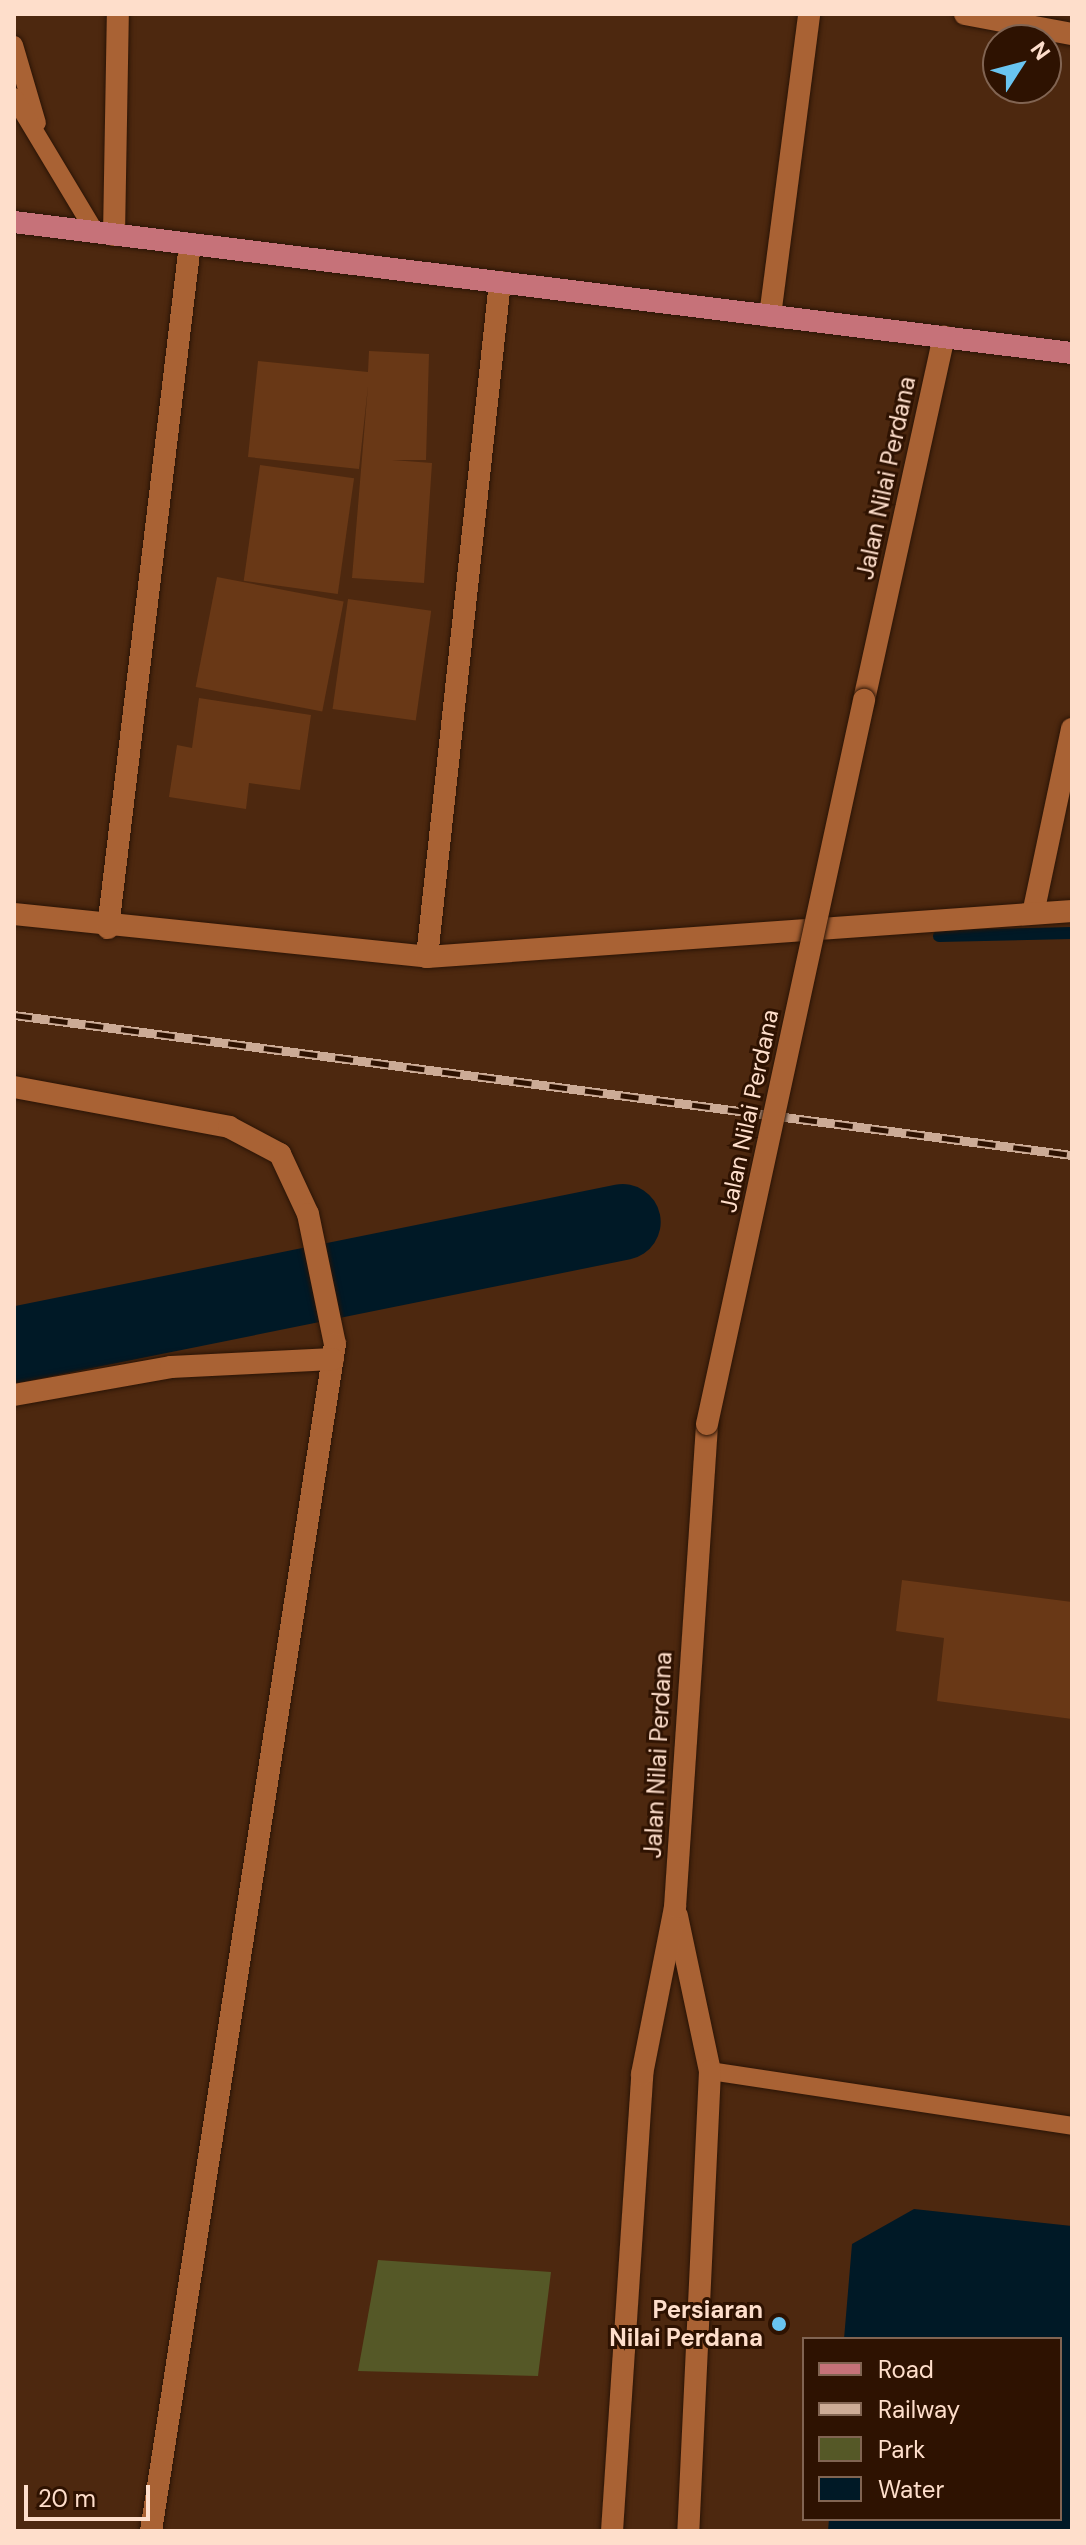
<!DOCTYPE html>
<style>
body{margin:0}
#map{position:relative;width:1086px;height:2545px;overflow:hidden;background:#4d280f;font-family:"DM Sans",sans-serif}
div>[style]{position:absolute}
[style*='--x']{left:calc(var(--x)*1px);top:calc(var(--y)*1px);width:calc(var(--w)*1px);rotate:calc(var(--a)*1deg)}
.green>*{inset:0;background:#555827}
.water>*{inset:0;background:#001926}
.stream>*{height:12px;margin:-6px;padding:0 6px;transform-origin:6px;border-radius:6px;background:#001926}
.river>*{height:76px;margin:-38px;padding:0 38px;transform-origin:38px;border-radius:38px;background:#001926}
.building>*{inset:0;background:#693816;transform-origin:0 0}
.roads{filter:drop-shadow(0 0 2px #2a1406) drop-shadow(0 0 2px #2a1406)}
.service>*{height:18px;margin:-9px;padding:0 9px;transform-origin:9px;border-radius:9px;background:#a96234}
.minor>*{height:22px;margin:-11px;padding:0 11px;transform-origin:11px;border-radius:11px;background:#a96234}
.primary>*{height:22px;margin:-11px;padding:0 11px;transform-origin:11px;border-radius:11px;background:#c67279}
.rail>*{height:9px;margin-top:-4.5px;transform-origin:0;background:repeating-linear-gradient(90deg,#2e1201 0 18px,#ccab96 0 36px);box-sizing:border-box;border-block:2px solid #ccab96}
.bridges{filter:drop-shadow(0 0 2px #2a1406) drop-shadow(0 0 2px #2a1406)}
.minor-bridge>*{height:22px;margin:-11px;padding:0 11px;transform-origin:11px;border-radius:11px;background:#a96234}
.dots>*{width:22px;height:22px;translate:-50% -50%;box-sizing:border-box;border:4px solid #2e1201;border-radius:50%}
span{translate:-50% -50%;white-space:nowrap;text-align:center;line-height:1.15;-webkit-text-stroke:6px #2e1201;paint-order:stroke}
.street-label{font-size:24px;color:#fedecb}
.poi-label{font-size:24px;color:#fedecb;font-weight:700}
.right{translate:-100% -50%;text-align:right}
.frame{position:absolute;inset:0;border:16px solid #fedecb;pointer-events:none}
.legend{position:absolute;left:802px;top:2337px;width:260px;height:184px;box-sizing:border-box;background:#2e1201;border:2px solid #816452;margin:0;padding:10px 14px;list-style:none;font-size:24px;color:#fedecb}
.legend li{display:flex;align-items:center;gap:16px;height:40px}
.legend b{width:40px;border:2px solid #816452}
.north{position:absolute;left:982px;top:24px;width:80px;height:80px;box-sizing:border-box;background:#2e1201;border:2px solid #816452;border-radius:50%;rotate:54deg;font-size:22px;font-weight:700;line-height:32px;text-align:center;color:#fedecb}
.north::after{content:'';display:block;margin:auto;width:28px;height:36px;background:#69c4f0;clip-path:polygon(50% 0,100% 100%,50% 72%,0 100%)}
.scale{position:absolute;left:24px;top:2485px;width:126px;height:36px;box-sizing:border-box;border:4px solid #fedecb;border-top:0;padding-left:10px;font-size:24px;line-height:28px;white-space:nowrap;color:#fedecb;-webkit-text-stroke:6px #2e1201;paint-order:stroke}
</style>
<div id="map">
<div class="green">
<div style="clip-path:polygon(378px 2260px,551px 2272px,538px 2376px,358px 2371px)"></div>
</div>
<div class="water">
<div style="clip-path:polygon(914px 2209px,1072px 2226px,1072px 2531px,828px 2531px,829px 2519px,1060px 2519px,1060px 2339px,844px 2339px,852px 2244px)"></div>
</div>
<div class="stream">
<div style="--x:939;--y:936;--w:133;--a:-1.3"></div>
</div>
<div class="river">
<div style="--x:14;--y:1345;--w:621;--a:-11.42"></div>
</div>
<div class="building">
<div style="clip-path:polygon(369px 351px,429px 354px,426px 460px,392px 460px,432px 463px,424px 583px,352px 578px,368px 386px,359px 469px,248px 457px,258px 361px,368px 372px)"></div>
<div style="left:260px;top:465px;width:95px;height:117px;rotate:8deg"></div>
<div style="left:217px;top:577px;width:129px;height:112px;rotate:11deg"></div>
<div style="left:348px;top:599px;width:84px;height:111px;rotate:8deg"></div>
<div style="clip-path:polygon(199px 698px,311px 715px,300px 790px,249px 783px,246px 809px,169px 797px,177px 745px,192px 748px)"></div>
<div style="clip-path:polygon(902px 1580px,1072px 1602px,1072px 1719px,937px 1701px,944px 1638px,896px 1631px)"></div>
</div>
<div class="roads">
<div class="service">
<div style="--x:14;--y:45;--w:81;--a:73.6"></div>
<div style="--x:14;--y:97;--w:157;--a:59"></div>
<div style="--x:710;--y:2071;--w:366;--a:8.6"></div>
</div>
<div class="minor">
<div style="--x:965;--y:14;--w:109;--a:10.6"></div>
<div style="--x:114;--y:235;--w:221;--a:-89"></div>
<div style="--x:770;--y:316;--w:305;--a:-82.6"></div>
<div style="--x:864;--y:700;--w:372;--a:-77.6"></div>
<div style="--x:1034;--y:909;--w:184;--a:-78.1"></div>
<div style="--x:14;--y:914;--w:415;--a:5.9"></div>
<div style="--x:427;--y:957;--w:647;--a:-4.08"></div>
<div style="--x:108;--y:928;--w:689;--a:-83.16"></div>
<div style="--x:427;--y:957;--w:679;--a:-83.83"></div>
<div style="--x:14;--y:1087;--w:219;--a:10.5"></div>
<div style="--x:229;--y:1127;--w:58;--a:27.9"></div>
<div style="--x:280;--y:1154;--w:66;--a:65"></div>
<div style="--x:308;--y:1214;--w:133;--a:78.3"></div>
<div style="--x:335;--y:1344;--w:1201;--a:98.81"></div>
<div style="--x:14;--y:1395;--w:159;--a:-10.1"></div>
<div style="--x:171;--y:1367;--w:162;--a:-2.8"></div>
<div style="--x:677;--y:1916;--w:158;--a:78"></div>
<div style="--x:710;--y:2071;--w:461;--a:92.7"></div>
<div style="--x:612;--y:2531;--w:458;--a:-86.2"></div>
<div style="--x:642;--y:2074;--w:170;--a:-78.8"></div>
<div style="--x:675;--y:1907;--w:484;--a:-86.2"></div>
</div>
<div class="primary">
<div style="--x:14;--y:222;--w:1066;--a:7.06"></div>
</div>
</div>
<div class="rail">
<div style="--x:14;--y:1015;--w:1067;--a:7.54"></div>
</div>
<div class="bridges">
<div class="minor-bridge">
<div style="--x:707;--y:1424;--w:741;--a:-77.76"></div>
</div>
</div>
<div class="dots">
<div style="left:779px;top:2324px;background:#69c4f0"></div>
</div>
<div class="street-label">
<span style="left:886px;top:478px;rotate:-78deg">Jalan Nilai Perdana</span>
<span style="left:749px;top:1111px;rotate:-78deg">Jalan Nilai Perdana</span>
<span style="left:658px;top:1755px;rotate:-87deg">Jalan Nilai Perdana</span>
</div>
<div class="poi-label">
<span class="right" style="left:763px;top:2324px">Persiaran<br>Nilai Perdana</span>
</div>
<div class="frame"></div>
<ul class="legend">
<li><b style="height:10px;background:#c67279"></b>Road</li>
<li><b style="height:10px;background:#ccab96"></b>Railway</li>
<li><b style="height:22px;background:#555827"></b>Park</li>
<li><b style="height:22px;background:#001926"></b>Water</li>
</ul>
<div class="north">N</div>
<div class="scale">20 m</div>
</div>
